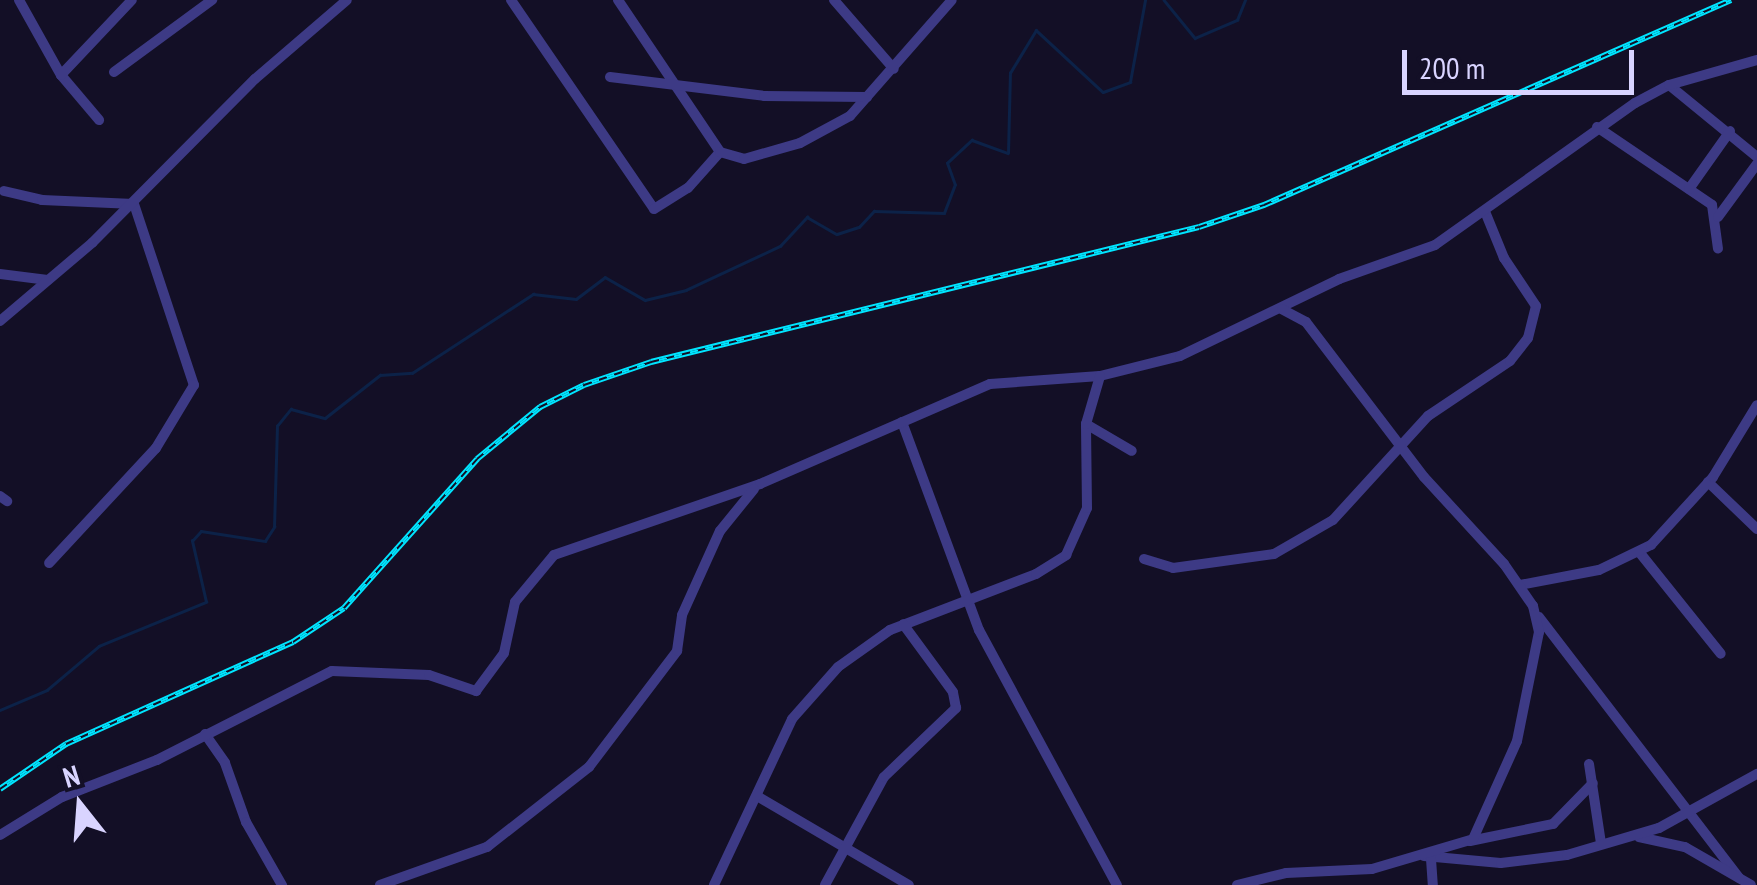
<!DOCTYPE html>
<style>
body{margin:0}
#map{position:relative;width:1757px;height:885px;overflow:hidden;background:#130f26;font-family:"PT Sans Narrow",sans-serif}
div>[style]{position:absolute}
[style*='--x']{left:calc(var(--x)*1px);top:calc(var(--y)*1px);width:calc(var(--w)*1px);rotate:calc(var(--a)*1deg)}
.stream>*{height:2.5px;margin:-1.25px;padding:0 1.25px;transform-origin:1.25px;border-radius:1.25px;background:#0c2248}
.minor>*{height:10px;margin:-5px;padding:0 5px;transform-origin:5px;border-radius:5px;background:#3d3a85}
.rail>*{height:6px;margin-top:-3px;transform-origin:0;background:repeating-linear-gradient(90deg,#130f26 0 8px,#00e5ff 0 16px);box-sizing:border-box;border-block:2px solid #00e5ff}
span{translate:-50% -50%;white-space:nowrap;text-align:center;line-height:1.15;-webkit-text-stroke:8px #130f26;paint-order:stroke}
.north{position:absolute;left:30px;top:755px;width:100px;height:100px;-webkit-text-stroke:8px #130f26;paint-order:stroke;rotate:343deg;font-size:28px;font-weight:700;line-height:40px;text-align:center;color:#d9d4ff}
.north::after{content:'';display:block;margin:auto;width:35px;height:45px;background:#d9d4ff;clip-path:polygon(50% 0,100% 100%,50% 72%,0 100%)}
.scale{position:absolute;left:1402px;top:50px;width:232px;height:45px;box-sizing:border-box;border:5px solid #d9d4ff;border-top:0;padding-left:12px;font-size:30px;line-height:35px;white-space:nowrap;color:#d9d4ff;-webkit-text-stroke:8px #130f26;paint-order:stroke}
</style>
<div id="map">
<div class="stream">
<div style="--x:1164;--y:0;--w:49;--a:50.8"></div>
<div style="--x:1195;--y:38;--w:46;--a:-23.2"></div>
<div style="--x:1237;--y:20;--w:22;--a:-68"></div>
<div style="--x:0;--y:710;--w:51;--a:-23.1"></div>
<div style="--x:47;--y:690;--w:68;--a:-40.2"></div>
<div style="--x:99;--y:646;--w:116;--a:-22.4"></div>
<div style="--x:206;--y:602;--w:63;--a:-102.9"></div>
<div style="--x:192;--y:541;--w:13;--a:-48"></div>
<div style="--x:201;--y:531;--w:65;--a:8.9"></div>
<div style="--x:265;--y:541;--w:17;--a:-57"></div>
<div style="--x:274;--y:527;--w:101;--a:-88.3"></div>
<div style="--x:277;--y:426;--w:22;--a:-51"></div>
<div style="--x:291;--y:409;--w:35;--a:15"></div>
<div style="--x:325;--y:418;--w:70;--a:-38"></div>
<div style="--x:380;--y:375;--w:32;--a:-4"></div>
<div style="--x:412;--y:373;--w:145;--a:-33.1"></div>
<div style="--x:533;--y:294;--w:43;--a:6.6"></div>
<div style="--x:576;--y:299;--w:36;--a:-37"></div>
<div style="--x:605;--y:277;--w:46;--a:29.9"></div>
<div style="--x:645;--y:300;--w:42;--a:-13.7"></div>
<div style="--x:686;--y:290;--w:104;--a:-25.1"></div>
<div style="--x:780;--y:246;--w:40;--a:-47"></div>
<div style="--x:807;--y:217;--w:34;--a:30"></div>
<div style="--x:837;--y:234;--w:23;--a:-18"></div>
<div style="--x:859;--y:227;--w:22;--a:-47"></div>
<div style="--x:874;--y:211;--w:70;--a:1.6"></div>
<div style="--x:944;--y:213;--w:30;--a:-69"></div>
<div style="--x:955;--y:185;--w:23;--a:-110"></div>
<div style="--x:947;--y:163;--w:34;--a:-43"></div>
<div style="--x:972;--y:140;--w:38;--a:20"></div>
<div style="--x:1008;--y:153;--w:80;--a:-88.6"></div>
<div style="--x:1010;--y:73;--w:50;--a:-58.8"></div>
<div style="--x:1036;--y:30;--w:91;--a:42.8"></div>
<div style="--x:1103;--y:92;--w:29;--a:-20"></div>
<div style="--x:1130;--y:82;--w:83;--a:-79.6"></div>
</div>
<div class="minor">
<div style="--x:19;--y:0;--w:86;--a:60.8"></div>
<div style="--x:61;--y:75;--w:59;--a:49.8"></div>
<div style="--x:511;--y:0;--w:253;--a:55.6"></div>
<div style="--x:654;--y:209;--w:40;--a:-32"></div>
<div style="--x:688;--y:188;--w:48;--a:-48.4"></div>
<div style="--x:618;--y:0;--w:183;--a:56.1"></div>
<div style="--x:720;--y:152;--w:25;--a:16"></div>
<div style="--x:744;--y:159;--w:58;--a:-15.9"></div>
<div style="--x:800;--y:143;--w:57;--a:-28.4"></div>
<div style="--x:850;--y:116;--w:154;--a:-48.7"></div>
<div style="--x:834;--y:0;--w:91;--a:49"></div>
<div style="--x:114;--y:72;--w:122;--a:-36.3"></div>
<div style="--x:61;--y:75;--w:103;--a:-46.6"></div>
<div style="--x:610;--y:77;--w:155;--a:7"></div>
<div style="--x:764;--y:96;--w:103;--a:0.6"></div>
<div style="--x:1669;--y:85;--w:114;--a:39.3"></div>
<div style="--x:1597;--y:127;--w:139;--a:34.1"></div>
<div style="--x:1712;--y:205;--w:44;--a:82.2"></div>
<div style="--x:1689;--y:189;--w:71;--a:-54.7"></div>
<div style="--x:4;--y:191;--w:39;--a:13"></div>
<div style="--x:42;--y:200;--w:92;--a:2.5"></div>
<div style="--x:134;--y:204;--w:191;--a:71.7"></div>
<div style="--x:194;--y:385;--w:74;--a:121.1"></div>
<div style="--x:156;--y:448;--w:157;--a:132.9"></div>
<div style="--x:1718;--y:217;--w:66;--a:-53.7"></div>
<div style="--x:0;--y:274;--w:48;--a:7.1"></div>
<div style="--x:0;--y:321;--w:121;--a:-40.3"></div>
<div style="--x:92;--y:243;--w:231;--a:-45.2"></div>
<div style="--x:255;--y:79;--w:121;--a:-40.7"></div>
<div style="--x:902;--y:422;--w:222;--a:69.7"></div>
<div style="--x:979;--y:630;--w:290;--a:61.6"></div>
<div style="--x:1086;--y:424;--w:53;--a:30.4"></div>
<div style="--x:1708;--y:482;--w:68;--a:43.8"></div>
<div style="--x:0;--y:496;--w:9;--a:36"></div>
<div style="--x:1640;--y:553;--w:129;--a:51.3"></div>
<div style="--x:1144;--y:559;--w:30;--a:17"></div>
<div style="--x:1173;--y:568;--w:102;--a:-7.9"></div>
<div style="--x:1274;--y:554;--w:68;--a:-30"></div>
<div style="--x:1333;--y:520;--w:141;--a:-47.6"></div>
<div style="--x:1428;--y:416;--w:99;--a:-33.9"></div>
<div style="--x:1510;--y:361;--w:29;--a:-52"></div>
<div style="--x:1528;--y:338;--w:33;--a:-76"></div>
<div style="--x:1536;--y:306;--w:58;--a:-123.7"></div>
<div style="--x:1504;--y:258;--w:48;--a:-112.2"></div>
<div style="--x:1520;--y:585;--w:80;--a:-10.8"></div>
<div style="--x:1599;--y:570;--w:58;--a:-25.7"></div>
<div style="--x:1651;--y:545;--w:92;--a:-47.6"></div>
<div style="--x:1713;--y:477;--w:84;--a:-58.6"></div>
<div style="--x:1539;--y:617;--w:329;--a:52.5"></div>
<div style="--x:205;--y:734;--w:35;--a:55"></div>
<div style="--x:225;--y:763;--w:63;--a:70.4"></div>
<div style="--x:246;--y:822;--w:73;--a:60.3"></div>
<div style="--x:1589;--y:764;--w:80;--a:81.4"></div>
<div style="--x:757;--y:796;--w:176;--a:30.4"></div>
<div style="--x:0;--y:835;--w:73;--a:-31.5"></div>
<div style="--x:62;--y:797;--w:102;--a:-21.3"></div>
<div style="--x:157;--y:760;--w:196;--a:-27"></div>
<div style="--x:332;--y:671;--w:97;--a:2.4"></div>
<div style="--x:429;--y:675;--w:50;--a:18.8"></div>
<div style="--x:476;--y:691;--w:47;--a:-53.6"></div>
<div style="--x:504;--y:653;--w:52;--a:-77.8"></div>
<div style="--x:515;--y:602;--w:61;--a:-50.3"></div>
<div style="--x:554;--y:555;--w:218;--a:-19"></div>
<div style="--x:760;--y:484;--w:251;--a:-23.5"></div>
<div style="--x:990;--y:384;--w:110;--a:-4.2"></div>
<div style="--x:1100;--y:376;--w:82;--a:-14"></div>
<div style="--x:1180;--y:356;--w:177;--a:-25.8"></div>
<div style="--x:1339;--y:279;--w:102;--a:-19.5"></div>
<div style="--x:1435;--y:245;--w:245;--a:-35.4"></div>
<div style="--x:1635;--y:103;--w:38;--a:-28"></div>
<div style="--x:1669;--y:85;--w:91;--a:-15.9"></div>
<div style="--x:1639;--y:837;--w:47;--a:12.3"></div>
<div style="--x:1685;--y:847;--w:76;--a:29.9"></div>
<div style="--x:1470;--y:841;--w:85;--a:-11.6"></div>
<div style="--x:1553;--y:824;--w:57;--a:-45.7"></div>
<div style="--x:1424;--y:856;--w:77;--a:5.2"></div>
<div style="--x:1501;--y:863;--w:66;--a:-6.9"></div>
<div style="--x:1567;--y:855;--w:96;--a:-16.4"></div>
<div style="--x:1659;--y:828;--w:112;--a:-28.9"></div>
<div style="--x:1431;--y:859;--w:26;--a:86"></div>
<div style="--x:380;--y:885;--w:114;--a:-19.6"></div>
<div style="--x:487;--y:847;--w:130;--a:-38.1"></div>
<div style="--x:589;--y:767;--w:146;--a:-52.8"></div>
<div style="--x:677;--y:651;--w:36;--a:-82"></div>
<div style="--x:682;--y:615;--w:92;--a:-65.7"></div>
<div style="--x:720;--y:531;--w:54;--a:-51"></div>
<div style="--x:714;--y:885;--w:183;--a:-64.8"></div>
<div style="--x:792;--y:719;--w:69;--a:-48.5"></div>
<div style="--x:838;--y:667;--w:64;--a:-35.4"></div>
<div style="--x:890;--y:630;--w:156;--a:-21"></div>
<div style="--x:1036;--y:574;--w:36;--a:-32"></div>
<div style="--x:1066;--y:555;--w:51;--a:-65.9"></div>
<div style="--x:1087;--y:508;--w:84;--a:-90.7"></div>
<div style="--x:1086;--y:424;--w:50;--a:-73.7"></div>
<div style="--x:825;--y:885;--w:123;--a:-61.4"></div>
<div style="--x:884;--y:777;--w:100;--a:-43.8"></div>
<div style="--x:956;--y:708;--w:16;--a:-101"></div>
<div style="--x:953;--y:692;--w:84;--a:-126.3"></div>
<div style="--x:1237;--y:885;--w:50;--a:-13.8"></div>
<div style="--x:1286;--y:873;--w:86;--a:-2.7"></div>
<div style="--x:1372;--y:869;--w:105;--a:-16.5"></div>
<div style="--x:1473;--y:839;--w:107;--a:-65.8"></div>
<div style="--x:1517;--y:741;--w:111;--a:-78.6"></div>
<div style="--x:1539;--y:632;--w:27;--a:-103"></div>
<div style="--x:1533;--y:606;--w:51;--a:-124.6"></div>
<div style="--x:1504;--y:564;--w:118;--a:-132.6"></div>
<div style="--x:1424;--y:477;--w:195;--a:-127.3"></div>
<div style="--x:1306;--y:322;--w:27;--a:-152"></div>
</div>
<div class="rail">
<div style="--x:0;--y:789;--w:80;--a:-34.3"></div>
<div style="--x:66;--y:744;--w:249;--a:-24.2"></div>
<div style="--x:293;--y:642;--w:61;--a:-33.7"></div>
<div style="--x:344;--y:608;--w:200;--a:-48.2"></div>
<div style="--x:477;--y:459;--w:82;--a:-39.5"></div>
<div style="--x:540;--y:407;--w:49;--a:-26.6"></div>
<div style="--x:584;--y:385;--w:71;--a:-18.9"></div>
<div style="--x:651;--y:362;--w:564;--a:-13.84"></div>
<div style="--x:1199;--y:227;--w:69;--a:-18.7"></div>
<div style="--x:1264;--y:205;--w:510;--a:-23.7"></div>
</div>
<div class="north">N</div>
<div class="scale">200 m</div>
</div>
